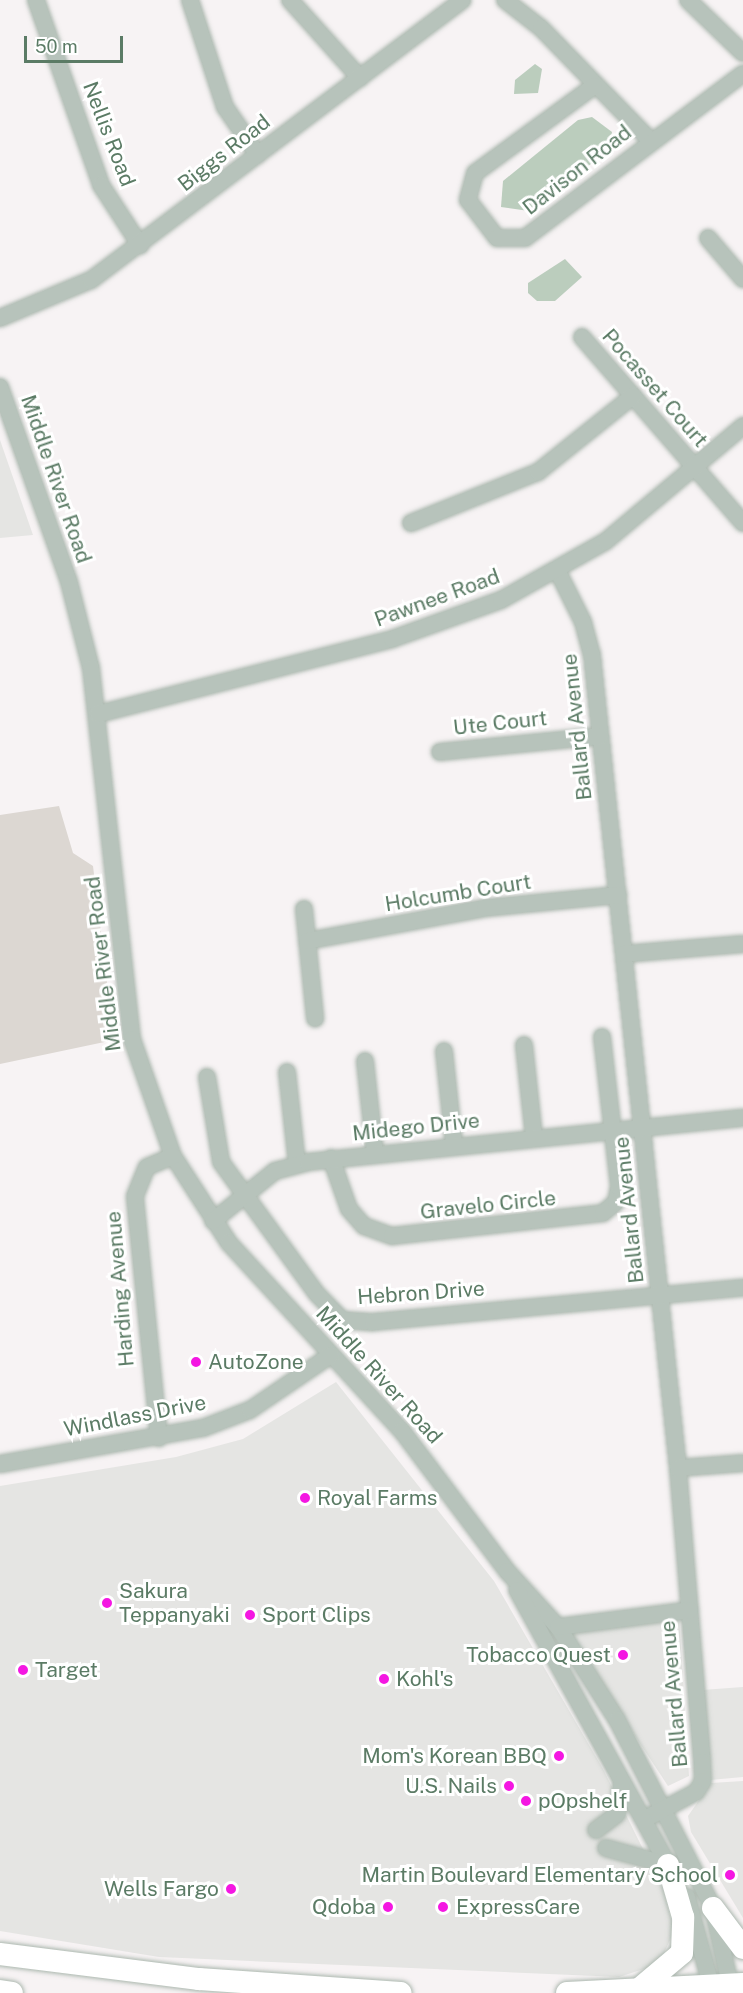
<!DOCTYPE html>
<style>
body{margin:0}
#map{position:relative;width:743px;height:1993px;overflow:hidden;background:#f7f3f4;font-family:"Public Sans",sans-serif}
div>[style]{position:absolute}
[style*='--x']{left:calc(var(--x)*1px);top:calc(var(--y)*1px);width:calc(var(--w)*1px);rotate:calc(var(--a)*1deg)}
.built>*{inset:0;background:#e5e5e3}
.green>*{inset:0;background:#dcd7d2}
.water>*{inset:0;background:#bbcdbd}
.roads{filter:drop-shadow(0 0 2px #acb8af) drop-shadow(0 0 2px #acb8af)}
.minor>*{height:16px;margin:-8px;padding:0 8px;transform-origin:8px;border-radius:8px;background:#b7c3bb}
.major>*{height:22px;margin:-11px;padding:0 11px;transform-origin:11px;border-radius:11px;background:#fff}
.dots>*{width:16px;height:16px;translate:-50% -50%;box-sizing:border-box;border:3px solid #fff;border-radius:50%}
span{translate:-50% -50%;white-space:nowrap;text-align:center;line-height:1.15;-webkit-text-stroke:6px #fff;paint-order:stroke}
.street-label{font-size:21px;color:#5b7b65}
.poi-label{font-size:21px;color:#5b7b65}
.left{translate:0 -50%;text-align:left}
.right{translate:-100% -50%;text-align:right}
.scale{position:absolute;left:24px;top:36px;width:99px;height:27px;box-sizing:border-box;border:3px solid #5b7b65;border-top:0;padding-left:8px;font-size:18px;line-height:21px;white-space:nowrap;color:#5b7b65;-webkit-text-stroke:4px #fff;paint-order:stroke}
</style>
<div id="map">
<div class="built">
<div style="clip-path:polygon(0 440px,33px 535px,0 538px)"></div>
<div style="clip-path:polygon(336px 1382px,494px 1581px,603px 1769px,663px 1889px,674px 1931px,659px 1964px,619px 1977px,159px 1957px,0 1931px,0 1486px,176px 1457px,243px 1439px)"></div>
<div style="clip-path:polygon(679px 1615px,689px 1776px,668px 1786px,566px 1631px)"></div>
<div style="clip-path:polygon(743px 1687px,743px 1777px,710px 1780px,702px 1690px)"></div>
<div style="clip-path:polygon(743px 1781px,743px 1918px,691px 1832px,688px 1816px,711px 1783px)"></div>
</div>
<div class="green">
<div style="clip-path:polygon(59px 806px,73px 853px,93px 866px,114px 1040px,0 1064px,0 815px)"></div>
</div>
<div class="water">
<div style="clip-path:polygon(535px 64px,542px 69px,538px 93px,514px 94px,515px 80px)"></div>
<div style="clip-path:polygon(592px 117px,612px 132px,608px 151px,529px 211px,501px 207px,503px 181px,578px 120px)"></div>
<div style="clip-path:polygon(565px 259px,582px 277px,555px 301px,537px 301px,528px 293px,528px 283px)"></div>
</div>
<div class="roads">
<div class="minor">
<div style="--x:36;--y:0;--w:196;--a:70.6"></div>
<div style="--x:101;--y:185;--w:72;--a:57"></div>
<div style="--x:190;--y:0;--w:113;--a:71.9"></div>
<div style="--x:225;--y:107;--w:58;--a:55.5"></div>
<div style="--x:290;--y:0;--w:105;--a:48.1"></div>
<div style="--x:505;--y:0;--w:46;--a:37.9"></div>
<div style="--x:541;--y:28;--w:158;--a:45.8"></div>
<div style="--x:688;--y:0;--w:76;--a:43.9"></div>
<div style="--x:594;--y:86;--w:147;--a:143.8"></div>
<div style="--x:475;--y:173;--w:28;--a:105"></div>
<div style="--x:468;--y:200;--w:48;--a:52.7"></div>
<div style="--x:497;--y:238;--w:28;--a:0"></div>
<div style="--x:525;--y:238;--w:273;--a:-37"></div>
<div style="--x:708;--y:238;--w:54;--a:49.5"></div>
<div style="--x:0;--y:318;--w:99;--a:-22.7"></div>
<div style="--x:91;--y:280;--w:465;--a:-37"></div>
<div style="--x:582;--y:337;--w:246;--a:49.1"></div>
<div style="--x:0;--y:387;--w:207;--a:70.5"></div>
<div style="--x:69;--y:582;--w:89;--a:75.7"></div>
<div style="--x:91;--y:668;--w:373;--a:83.7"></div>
<div style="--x:132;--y:1039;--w:124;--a:70.7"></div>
<div style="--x:173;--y:1156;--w:103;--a:57.2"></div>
<div style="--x:229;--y:1243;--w:255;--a:47.4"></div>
<div style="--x:402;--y:1431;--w:175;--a:53.1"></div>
<div style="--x:507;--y:1571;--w:76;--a:47.7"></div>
<div style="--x:558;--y:1627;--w:110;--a:57.6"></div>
<div style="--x:617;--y:1720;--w:211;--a:62.9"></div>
<div style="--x:713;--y:1908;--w:87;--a:77.4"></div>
<div style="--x:411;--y:523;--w:137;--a:-21.9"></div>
<div style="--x:538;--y:472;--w:122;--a:-38.7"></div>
<div style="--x:558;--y:572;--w:56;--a:63.4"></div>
<div style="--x:583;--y:622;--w:34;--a:75"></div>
<div style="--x:592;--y:655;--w:818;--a:83.96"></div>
<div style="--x:678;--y:1468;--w:295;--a:85.3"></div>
<div style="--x:702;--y:1762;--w:19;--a:87"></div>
<div style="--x:703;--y:1781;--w:13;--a:122"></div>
<div style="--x:696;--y:1792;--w:58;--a:152.1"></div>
<div style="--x:98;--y:714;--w:303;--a:-14.3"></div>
<div style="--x:392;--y:639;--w:116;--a:-19.7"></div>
<div style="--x:501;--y:600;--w:120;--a:-29.3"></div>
<div style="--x:606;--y:541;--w:179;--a:-40"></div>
<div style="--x:440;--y:752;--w:161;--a:-5.7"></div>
<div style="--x:304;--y:909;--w:110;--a:84.2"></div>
<div style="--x:307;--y:941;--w:181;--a:-10.5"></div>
<div style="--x:485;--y:908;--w:134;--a:-5.6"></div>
<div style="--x:624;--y:954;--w:119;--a:-4.8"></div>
<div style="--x:524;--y:1045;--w:93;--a:83.8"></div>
<div style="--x:444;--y:1051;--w:95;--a:83.9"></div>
<div style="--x:365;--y:1061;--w:93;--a:83.8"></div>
<div style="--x:287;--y:1072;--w:93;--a:83.8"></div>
<div style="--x:207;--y:1077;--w:86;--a:80.6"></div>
<div style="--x:221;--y:1162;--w:163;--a:54"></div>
<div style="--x:317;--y:1294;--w:36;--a:46"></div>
<div style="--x:342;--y:1320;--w:31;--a:4"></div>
<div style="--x:373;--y:1322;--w:372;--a:-5.3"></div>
<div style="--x:331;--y:1158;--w:54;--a:70.6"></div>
<div style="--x:349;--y:1209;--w:23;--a:49"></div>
<div style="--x:364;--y:1226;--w:30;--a:20"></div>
<div style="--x:392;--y:1236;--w:212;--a:-6.2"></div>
<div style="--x:603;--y:1213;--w:17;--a:-40"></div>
<div style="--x:616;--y:1202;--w:16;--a:-79"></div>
<div style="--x:619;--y:1186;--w:150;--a:-96.5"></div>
<div style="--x:213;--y:1221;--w:80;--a:-38.9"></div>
<div style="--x:275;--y:1171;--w:34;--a:-15"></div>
<div style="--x:308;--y:1162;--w:437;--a:-5.8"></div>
<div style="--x:159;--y:1438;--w:243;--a:-95.7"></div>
<div style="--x:135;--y:1196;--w:31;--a:-68"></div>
<div style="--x:147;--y:1167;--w:28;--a:-23"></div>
<div style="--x:0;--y:1464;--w:206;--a:-10.1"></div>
<div style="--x:203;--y:1428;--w:50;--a:-21"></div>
<div style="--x:250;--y:1410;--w:98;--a:-34.2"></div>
<div style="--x:678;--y:1468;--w:65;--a:-4.4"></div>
<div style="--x:517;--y:1590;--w:325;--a:61.2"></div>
<div style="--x:558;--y:1627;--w:133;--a:-7.3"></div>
<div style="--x:596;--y:1830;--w:26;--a:-37"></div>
<div style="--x:617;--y:1814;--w:33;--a:-81"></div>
<div style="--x:606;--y:1848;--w:64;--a:15.3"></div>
<div style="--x:687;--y:1897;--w:99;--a:74.8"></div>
</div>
<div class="major">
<div style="--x:713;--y:1908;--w:50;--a:53.1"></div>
<div style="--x:0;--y:1954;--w:201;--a:7.2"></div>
<div style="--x:199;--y:1979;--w:202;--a:4"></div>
<div style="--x:638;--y:1990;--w:57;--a:-40.1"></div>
<div style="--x:682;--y:1953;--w:36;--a:-88"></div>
<div style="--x:683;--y:1917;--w:54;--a:-106.1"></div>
<div style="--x:0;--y:1991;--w:12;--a:9"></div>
<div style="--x:567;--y:1993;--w:176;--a:-2.9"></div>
</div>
</div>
<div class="dots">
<div style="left:196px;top:1362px;background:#f417e2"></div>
<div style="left:305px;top:1498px;background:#f417e2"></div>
<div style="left:107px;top:1603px;background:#f417e2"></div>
<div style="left:250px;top:1615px;background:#f417e2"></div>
<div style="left:623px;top:1655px;background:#f417e2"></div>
<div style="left:23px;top:1670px;background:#f417e2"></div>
<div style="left:384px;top:1679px;background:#f417e2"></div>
<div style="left:559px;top:1756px;background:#f417e2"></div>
<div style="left:509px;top:1786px;background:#f417e2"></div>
<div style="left:526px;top:1801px;background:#f417e2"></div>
<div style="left:730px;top:1875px;background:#f417e2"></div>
<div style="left:231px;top:1889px;background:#f417e2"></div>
<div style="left:388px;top:1907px;background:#f417e2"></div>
<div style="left:443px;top:1907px;background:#f417e2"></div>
</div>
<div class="street-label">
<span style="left:109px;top:134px;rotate:69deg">Nellis Road</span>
<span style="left:224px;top:153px;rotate:-38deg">Biggs Road</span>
<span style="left:577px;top:170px;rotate:-38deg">Davison Road</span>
<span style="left:655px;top:388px;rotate:49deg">Pocasset Court</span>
<span style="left:56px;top:479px;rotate:71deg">Middle River Road</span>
<span style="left:437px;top:598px;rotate:-20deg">Pawnee Road</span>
<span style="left:500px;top:723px;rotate:-6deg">Ute Court</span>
<span style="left:577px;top:727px;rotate:-96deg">Ballard Avenue</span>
<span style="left:458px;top:893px;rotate:-9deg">Holcumb Court</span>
<span style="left:103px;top:964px;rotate:-97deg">Middle River Road</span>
<span style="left:416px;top:1127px;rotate:-6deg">Midego Drive</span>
<span style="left:488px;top:1205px;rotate:-6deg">Gravelo Circle</span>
<span style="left:629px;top:1210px;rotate:-96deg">Ballard Avenue</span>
<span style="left:120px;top:1289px;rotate:-95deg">Harding Avenue</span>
<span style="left:421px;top:1293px;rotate:-4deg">Hebron Drive</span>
<span style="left:379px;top:1375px;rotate:48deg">Middle River Road</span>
<span style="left:135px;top:1416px;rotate:-11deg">Windlass Drive</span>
<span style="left:674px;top:1694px;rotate:-95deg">Ballard Avenue</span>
</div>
<div class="poi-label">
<span class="left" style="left:208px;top:1362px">AutoZone</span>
<span class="left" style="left:317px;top:1498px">Royal Farms</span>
<span class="left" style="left:119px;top:1603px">Sakura<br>Teppanyaki</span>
<span class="left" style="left:262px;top:1615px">Sport Clips</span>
<span class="right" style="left:611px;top:1655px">Tobacco Quest</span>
<span class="left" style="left:35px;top:1670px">Target</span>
<span class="left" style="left:396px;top:1679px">Kohl's</span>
<span class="right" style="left:547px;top:1756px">Mom's Korean BBQ</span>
<span class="right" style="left:497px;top:1786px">U.S. Nails</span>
<span class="left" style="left:538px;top:1801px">pOpshelf</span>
<span class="right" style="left:718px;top:1875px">Martin Boulevard Elementary School</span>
<span class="right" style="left:219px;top:1889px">Wells Fargo</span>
<span class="right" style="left:376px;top:1907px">Qdoba</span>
<span class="left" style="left:456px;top:1907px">ExpressCare</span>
</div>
<div class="scale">50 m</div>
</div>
